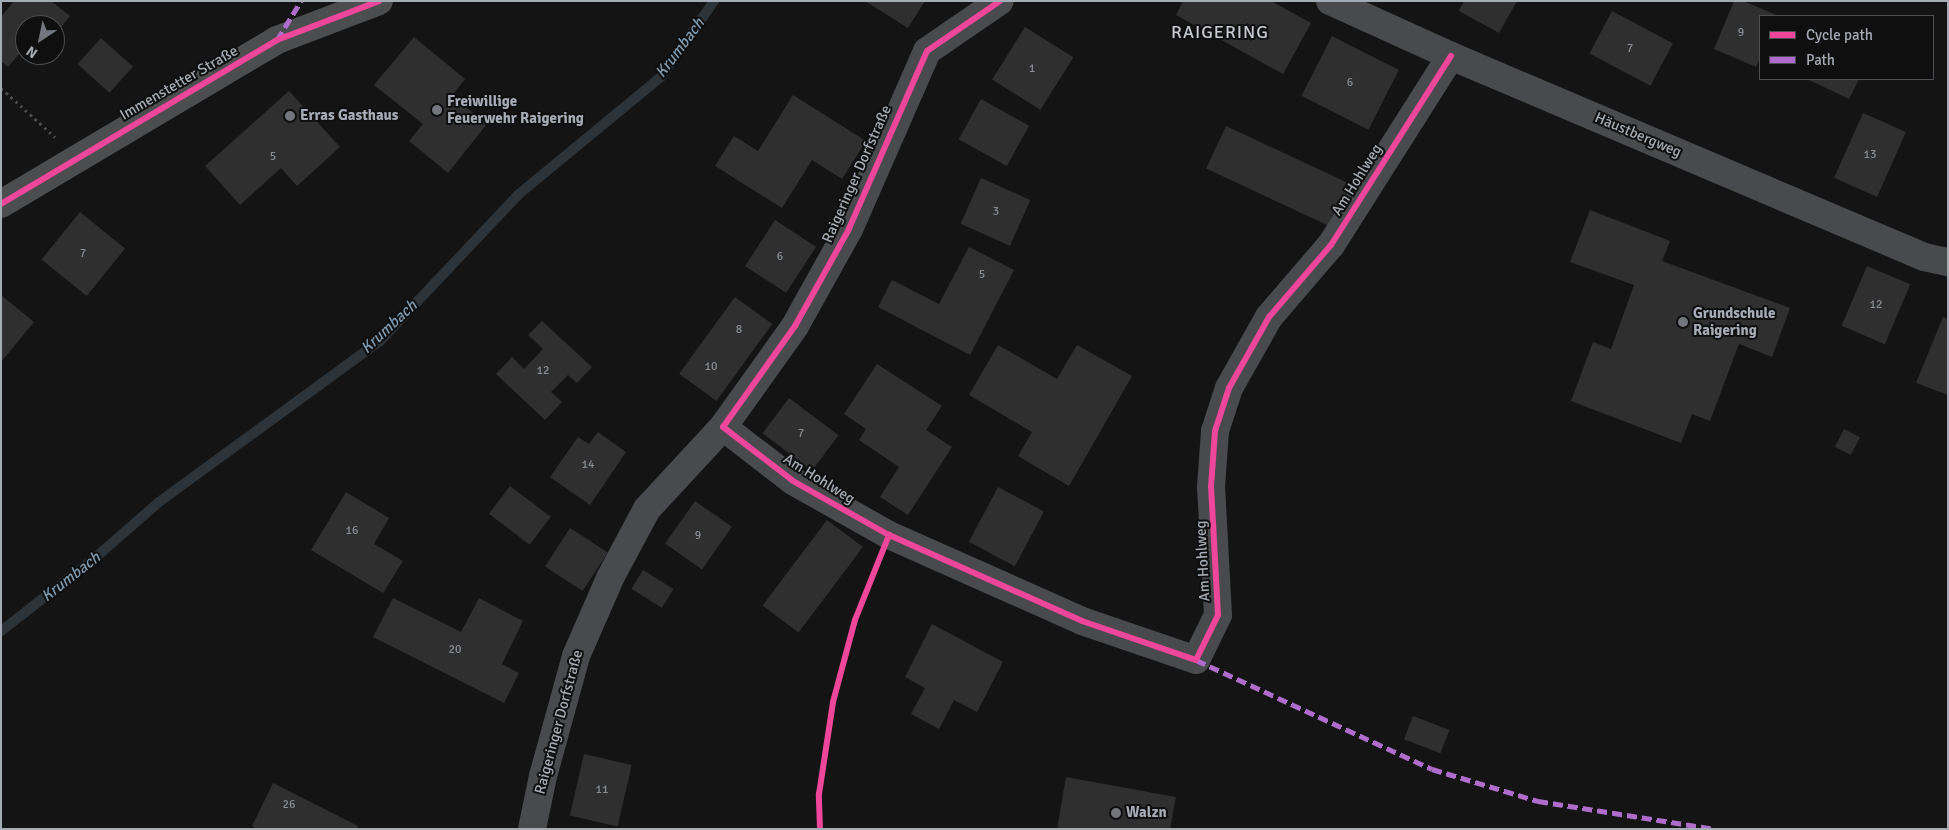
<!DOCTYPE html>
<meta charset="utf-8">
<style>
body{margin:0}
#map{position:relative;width:1949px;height:830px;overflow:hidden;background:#141415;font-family:Signika,sans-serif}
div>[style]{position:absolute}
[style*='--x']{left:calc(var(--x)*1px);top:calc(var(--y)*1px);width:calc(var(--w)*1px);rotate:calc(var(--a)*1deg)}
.stream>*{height:10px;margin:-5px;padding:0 5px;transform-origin:5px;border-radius:5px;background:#2c3439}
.building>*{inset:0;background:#2f2f30;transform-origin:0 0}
.path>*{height:3px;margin-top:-1.5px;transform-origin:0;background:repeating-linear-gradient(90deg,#4a4c4f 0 2.5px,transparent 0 6.5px)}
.minor>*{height:28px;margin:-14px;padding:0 14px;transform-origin:14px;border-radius:14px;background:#494a4d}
.major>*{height:28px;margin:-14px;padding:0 14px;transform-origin:14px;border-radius:14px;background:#4b4d4f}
.quiet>*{height:5px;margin-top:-2.5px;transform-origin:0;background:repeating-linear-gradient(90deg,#b06ccc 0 10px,transparent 0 15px)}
.cycleway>*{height:6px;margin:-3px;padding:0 3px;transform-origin:3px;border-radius:3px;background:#ed469a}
.dots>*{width:14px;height:14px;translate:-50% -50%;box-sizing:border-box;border:2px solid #0f0f10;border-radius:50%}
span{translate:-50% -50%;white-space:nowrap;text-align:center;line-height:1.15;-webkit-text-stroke:4px #0f0f10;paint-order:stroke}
.number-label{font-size:12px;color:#888d94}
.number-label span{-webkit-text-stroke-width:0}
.street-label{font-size:15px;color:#a6acb5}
.poi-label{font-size:15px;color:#a6acb5;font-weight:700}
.left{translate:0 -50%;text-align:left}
.water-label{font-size:16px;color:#7f9aae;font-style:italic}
.quarter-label{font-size:18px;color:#c7cad1;letter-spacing:1px}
.frame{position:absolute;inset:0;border:2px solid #a6acb5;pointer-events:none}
.legend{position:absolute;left:1759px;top:15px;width:175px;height:65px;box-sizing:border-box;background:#0f0f10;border:1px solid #4b4e52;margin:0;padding:6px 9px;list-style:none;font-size:15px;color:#a6acb5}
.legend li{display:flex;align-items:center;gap:10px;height:25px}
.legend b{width:25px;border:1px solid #4b4e52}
.north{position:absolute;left:15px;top:15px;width:50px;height:50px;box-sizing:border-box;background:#0f0f10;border:1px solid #4b4e52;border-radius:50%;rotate:214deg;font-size:14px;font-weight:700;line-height:20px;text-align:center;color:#a6acb5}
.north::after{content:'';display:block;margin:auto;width:18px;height:22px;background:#73777d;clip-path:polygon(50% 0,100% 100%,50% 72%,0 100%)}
</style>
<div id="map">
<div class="stream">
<div style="--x:1;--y:631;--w:120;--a:-37.9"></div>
<div style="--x:96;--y:557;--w:84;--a:-41.1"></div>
<div style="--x:159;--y:502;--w:273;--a:-36.1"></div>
<div style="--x:380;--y:341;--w:202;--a:-46.6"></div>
<div style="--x:519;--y:194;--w:184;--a:-39.5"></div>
<div style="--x:661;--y:77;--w:93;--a:-55.1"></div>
</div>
<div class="building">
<div style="clip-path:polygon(14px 1px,51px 1px,70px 16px,55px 35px,55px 25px,25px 25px,25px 47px,8px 67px,1px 61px,1px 17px)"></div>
<div style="clip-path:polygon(865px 1px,925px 1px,908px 28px)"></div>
<div style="clip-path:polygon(1183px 1px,1271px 1px,1311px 23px,1283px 74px,1176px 15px)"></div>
<div style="clip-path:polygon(1464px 1px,1517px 1px,1499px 33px,1459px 11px)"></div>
<div style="clip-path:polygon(1734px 1px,1743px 1px,1779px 16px,1760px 16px,1760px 58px,1756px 67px,1714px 49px)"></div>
<div style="left:1612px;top:11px;width:69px;height:48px;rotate:28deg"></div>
<div style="left:1025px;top:27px;width:57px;height:62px;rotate:32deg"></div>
<div style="left:1332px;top:36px;width:75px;height:67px;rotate:27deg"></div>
<div style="clip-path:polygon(414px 37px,465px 79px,452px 96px,487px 124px,448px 173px,409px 141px,423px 124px,374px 85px)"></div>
<div style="left:101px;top:38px;width:43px;height:35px;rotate:42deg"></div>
<div style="clip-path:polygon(1807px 79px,1859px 79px,1849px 99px)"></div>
<div style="clip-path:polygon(289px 91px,340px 147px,297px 186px,281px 168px,240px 205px,205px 166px)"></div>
<div style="clip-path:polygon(793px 95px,866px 141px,842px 179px,812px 160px,782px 208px,715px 166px,734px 136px,758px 151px)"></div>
<div style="left:981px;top:99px;width:55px;height:46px;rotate:29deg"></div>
<div style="left:1863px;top:113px;width:47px;height:71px;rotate:24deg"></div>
<div style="left:1226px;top:126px;width:140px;height:47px;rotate:25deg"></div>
<div style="left:981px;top:178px;width:54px;height:50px;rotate:24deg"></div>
<div style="clip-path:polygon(1590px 210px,1670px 241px,1662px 261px,1790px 308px,1772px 357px,1739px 344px,1710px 421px,1692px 414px,1681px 443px,1571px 401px,1593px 342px,1611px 349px,1634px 285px,1570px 262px)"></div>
<div style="left:80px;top:212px;width:58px;height:61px;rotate:39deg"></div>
<div style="left:775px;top:220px;width:49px;height:55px;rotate:33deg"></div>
<div style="clip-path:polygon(969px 247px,1014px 270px,970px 355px,878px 307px,892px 280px,939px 304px)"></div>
<div style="left:1867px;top:266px;width:47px;height:65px;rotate:23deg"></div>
<div style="clip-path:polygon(1px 295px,34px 322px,1px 362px)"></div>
<div style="left:735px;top:297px;width:46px;height:95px;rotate:36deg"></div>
<div style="clip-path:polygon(1943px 317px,1948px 319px,1948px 395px,1916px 383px)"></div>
<div style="clip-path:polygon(542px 321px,592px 367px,577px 383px,568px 375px,551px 392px,562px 402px,545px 420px,496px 374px,512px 357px,524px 369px,543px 349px,528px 335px)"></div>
<div style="clip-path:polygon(998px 345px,1057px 379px,1077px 345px,1132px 376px,1069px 486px,1018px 456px,1032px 432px,969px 395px)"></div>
<div style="clip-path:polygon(877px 364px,942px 406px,926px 430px,952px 447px,908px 515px,880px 497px,899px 467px,859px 440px,866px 429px,844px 414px)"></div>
<div style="left:789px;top:398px;width:62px;height:44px;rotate:37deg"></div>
<div style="left:1844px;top:429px;width:18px;height:20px;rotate:27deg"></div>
<div style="clip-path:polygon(598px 432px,626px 452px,590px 505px,550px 477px,578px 437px,589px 444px)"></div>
<div style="left:510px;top:486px;width:51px;height:35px;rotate:37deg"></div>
<div style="left:998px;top:487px;width:52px;height:62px;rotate:28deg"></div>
<div style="clip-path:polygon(346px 492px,389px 518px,374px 544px,403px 561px,383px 593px,311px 550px)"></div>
<div style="left:695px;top:501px;width:45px;height:52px;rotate:35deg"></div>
<div style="left:827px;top:520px;width:45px;height:107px;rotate:37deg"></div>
<div style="left:570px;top:528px;width:45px;height:46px;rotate:33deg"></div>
<div style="left:643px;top:570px;width:36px;height:22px;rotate:32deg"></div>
<div style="clip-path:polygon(393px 598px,461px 632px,479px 598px,523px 621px,502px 664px,519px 673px,504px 703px,373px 637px)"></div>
<div style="clip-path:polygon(932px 624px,1003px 662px,977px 712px,954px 700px,939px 729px,911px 714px,925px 688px,905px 677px)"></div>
<div style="left:1413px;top:716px;width:39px;height:25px;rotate:21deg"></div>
<div style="left:584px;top:754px;width:49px;height:63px;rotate:13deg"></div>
<div style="clip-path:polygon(1066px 777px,1176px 797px,1170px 829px,1057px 829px)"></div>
<div style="clip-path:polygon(273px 783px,358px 826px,357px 829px,257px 829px,252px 826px)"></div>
</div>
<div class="path">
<div style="--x:1;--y:88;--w:73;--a:42.2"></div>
</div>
<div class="minor">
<div style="--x:1330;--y:1;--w:133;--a:24.4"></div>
<div style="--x:1451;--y:56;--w:514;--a:23.02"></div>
<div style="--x:1924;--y:257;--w:25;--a:12"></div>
<div style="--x:723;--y:427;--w:88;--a:37.6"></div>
<div style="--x:793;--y:481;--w:110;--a:29.4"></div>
<div style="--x:889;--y:535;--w:211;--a:24"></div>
<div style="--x:1082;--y:621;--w:120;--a:18.9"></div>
<div style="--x:1196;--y:660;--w:50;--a:-63.9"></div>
<div style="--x:1218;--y:615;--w:128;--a:-93.1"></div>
<div style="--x:1211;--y:487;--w:56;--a:-85.9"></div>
<div style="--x:1215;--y:431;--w:45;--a:-72"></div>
<div style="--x:1229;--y:388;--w:81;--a:-60.6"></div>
<div style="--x:1269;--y:317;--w:95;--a:-49.3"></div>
<div style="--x:1331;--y:245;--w:224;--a:-57.6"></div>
<div style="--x:532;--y:829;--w:54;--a:-78.3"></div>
<div style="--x:543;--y:776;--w:124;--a:-74.6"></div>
<div style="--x:576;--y:656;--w:85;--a:-66.4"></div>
<div style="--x:610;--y:578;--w:78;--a:-61.8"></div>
<div style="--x:647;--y:509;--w:112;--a:-47.2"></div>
<div style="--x:723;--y:427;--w:124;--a:-54.5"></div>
<div style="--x:795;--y:326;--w:111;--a:-60.9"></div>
<div style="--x:849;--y:229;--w:194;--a:-66.3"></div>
<div style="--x:927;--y:51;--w:88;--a:-34.4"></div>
</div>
<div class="major">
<div style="--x:1;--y:204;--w:321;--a:-30.7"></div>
<div style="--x:277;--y:40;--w:109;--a:-20.9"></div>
</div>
<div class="quiet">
<div style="--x:277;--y:40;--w:46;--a:-58.4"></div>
<div style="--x:1196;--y:660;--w:260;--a:24.8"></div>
<div style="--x:1432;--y:769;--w:111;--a:16.8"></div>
<div style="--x:1538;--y:801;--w:179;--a:9"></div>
</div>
<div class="cycleway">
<div style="--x:1000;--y:1;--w:88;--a:145.6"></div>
<div style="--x:927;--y:51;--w:194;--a:113.7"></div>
<div style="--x:849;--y:229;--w:111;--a:119.1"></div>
<div style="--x:795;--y:326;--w:124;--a:125.5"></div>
<div style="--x:723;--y:427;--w:88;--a:37.6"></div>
<div style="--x:793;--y:481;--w:110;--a:29.4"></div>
<div style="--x:889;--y:535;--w:211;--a:24"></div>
<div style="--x:1082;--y:621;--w:120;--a:18.9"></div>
<div style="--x:1196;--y:660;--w:50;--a:-63.9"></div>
<div style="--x:1218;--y:615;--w:128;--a:-93.1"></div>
<div style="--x:1211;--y:487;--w:56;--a:-85.9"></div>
<div style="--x:1215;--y:431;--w:45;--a:-72"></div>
<div style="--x:1229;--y:388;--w:81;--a:-60.6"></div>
<div style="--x:1269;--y:317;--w:95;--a:-49.3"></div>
<div style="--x:1331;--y:245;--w:224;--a:-57.6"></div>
<div style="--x:1;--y:204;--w:321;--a:-30.7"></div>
<div style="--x:277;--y:40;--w:109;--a:-20.9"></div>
<div style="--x:820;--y:829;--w:35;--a:-92"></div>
<div style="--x:819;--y:794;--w:93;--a:-81.3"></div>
<div style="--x:833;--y:702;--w:85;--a:-75"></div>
<div style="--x:855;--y:620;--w:92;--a:-68.2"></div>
</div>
<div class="dots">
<div style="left:437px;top:110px;background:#73777d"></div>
<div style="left:290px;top:116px;background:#73777d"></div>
<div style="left:1683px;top:322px;background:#73777d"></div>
<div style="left:1116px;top:813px;background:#73777d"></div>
</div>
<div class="number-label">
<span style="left:1741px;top:33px">9</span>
<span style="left:1630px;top:49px">7</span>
<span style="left:1032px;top:69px">1</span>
<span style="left:1350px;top:83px">6</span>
<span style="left:1870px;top:155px">13</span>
<span style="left:273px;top:157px">5</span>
<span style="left:996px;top:212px">3</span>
<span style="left:83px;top:254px">7</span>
<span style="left:780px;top:257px">6</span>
<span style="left:982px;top:275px">5</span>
<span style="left:1876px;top:305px">12</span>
<span style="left:739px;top:330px">8</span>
<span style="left:711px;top:367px">10</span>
<span style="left:543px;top:371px">12</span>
<span style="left:801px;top:434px">7</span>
<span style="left:588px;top:465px">14</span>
<span style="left:352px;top:531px">16</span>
<span style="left:698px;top:536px">9</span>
<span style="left:455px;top:650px">20</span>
<span style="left:602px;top:790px">11</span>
<span style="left:289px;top:805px">26</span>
</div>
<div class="street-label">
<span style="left:179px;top:83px;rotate:-30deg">Immenstetter Straße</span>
<span style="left:1638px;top:135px;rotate:23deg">Häustbergweg</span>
<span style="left:857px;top:174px;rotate:-66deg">Raigeringer Dorfstraße</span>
<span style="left:1357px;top:180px;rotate:-58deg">Am Hohlweg</span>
<span style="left:819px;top:479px;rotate:32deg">Am Hohlweg</span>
<span style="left:1203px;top:561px;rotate:-93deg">Am Hohlweg</span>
<span style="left:559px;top:722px;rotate:-75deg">Raigeringer Dorfstraße</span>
</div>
<div class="poi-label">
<span class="left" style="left:447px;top:110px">Freiwillige<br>Feuerwehr Raigering</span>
<span class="left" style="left:300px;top:116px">Erras Gasthaus</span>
<span class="left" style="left:1693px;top:322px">Grundschule<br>Raigering</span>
<span class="left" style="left:1126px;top:813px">Walzn</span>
</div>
<div class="water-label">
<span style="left:680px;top:48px;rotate:-53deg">Krumbach</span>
<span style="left:389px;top:327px;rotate:-43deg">Krumbach</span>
<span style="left:71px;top:577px;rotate:-38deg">Krumbach</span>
</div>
<div class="quarter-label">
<span style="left:1220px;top:32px">RAIGERING</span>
</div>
<div class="frame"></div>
<ul class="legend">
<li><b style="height:6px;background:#ed469a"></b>Cycle path</li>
<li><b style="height:6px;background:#b06ccc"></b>Path</li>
</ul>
<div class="north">N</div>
</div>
